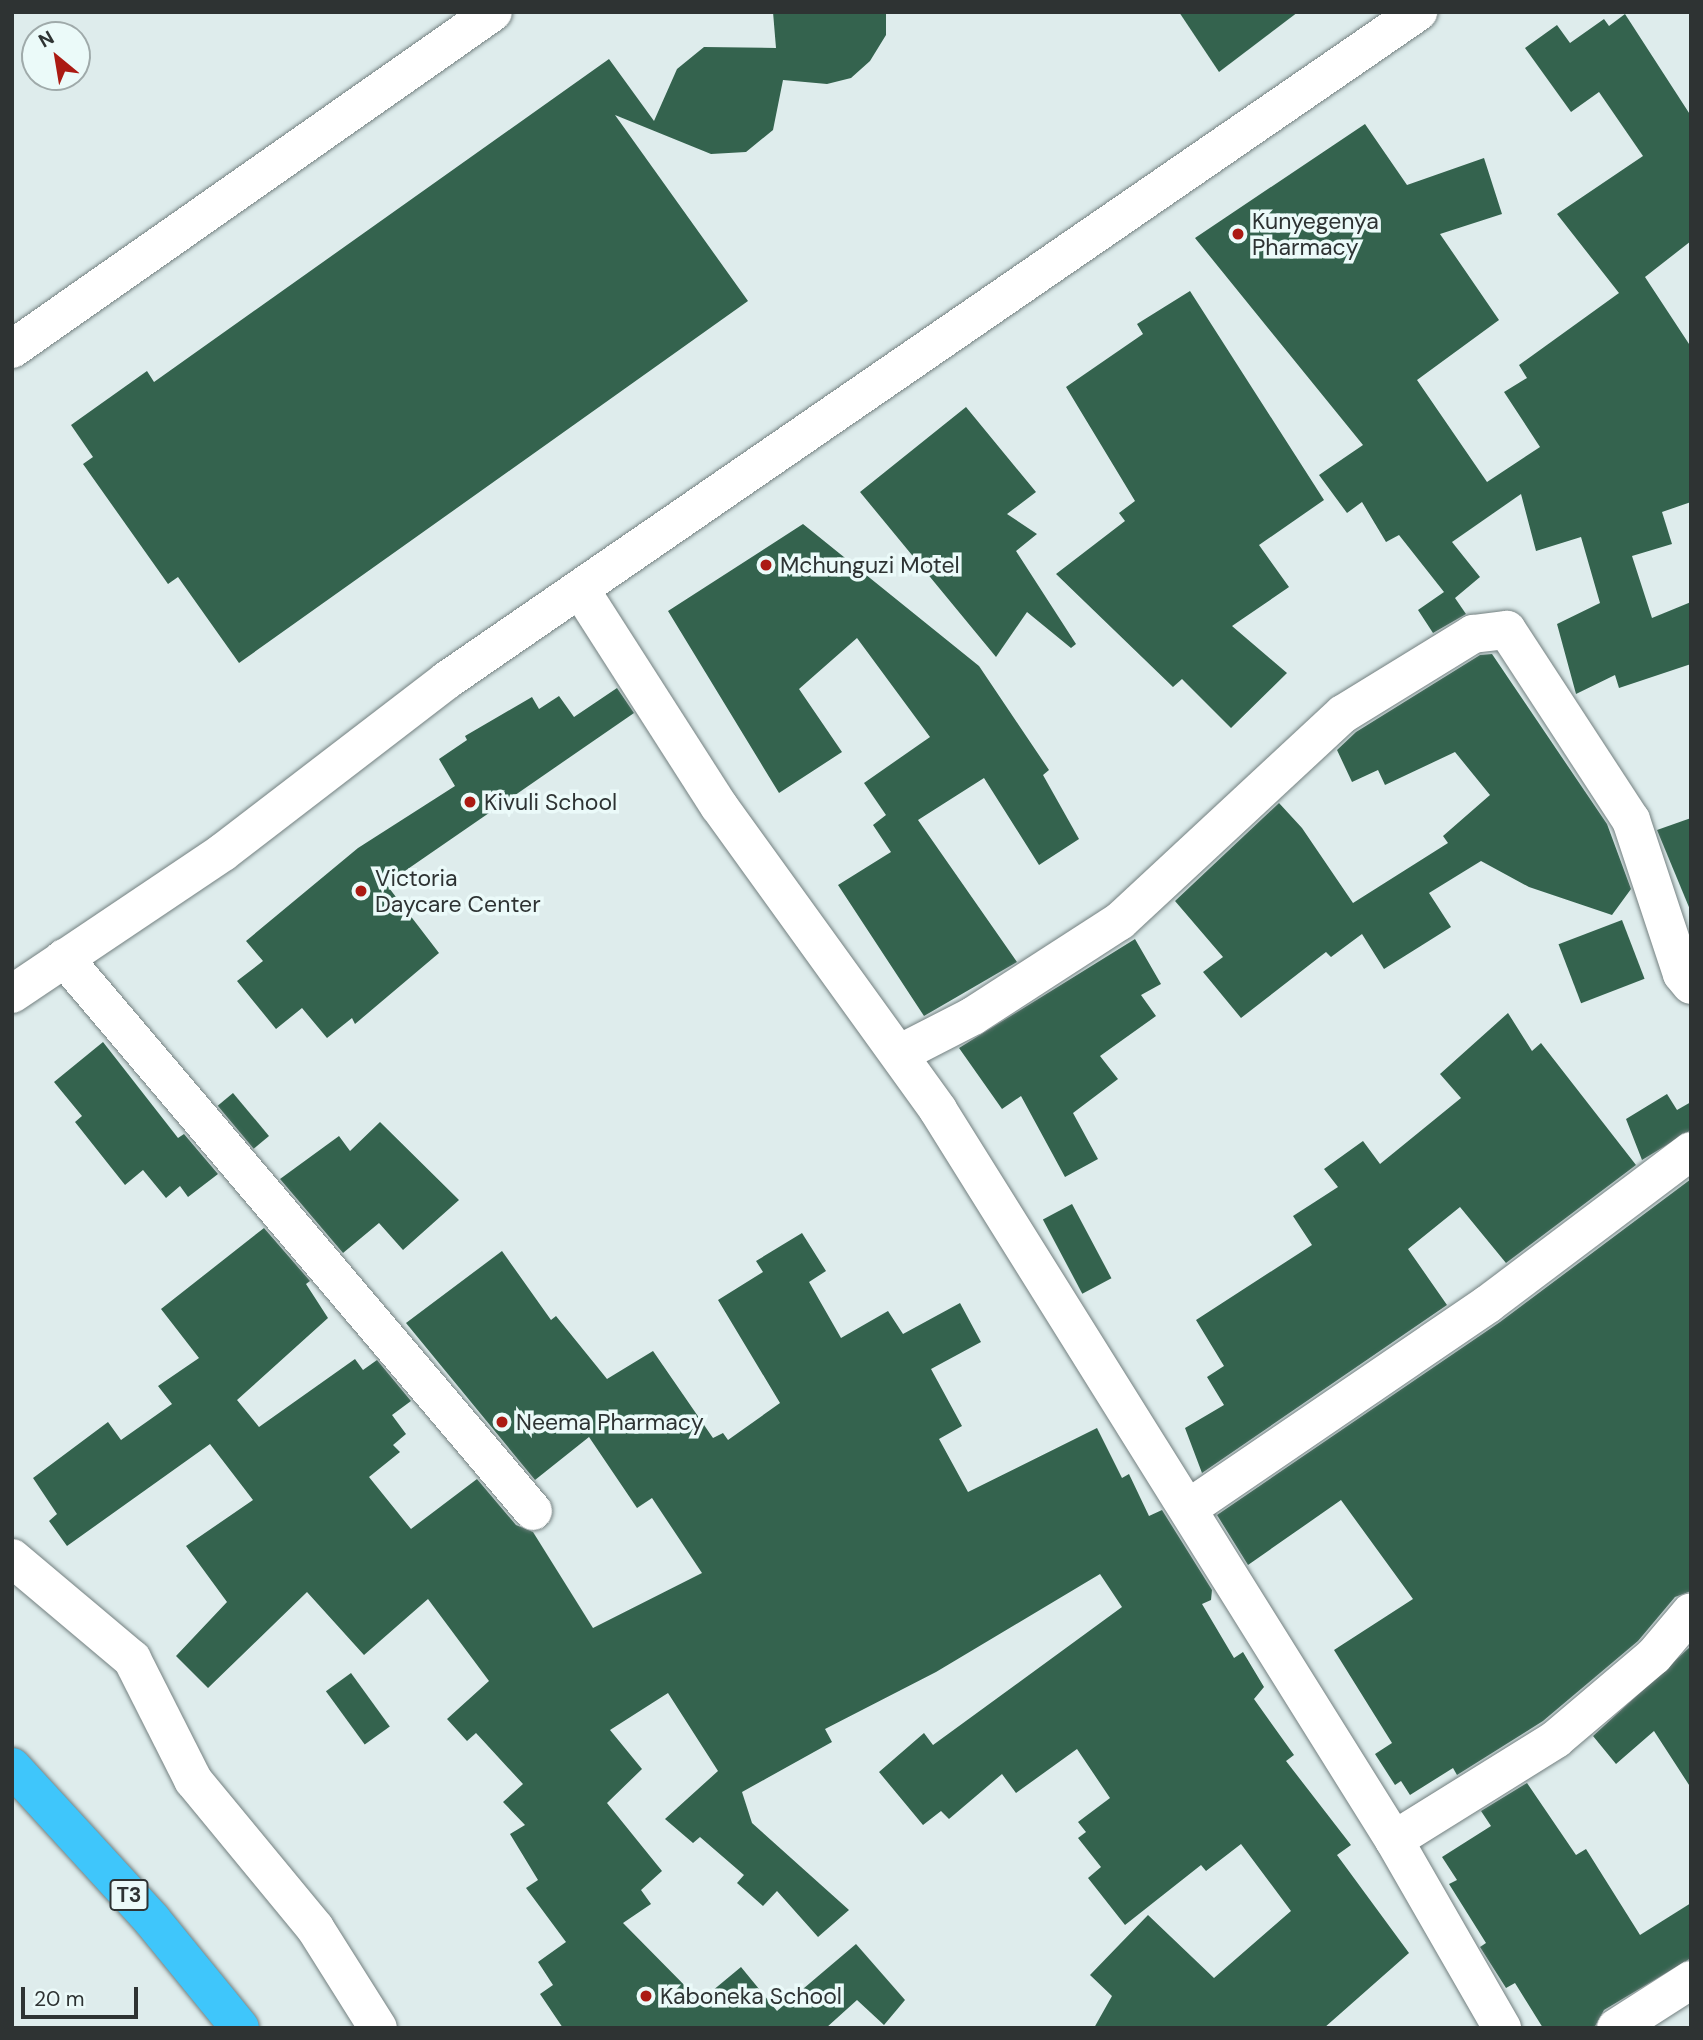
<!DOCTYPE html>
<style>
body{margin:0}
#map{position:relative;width:1703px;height:2040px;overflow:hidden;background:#deecec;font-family:"DM Sans",sans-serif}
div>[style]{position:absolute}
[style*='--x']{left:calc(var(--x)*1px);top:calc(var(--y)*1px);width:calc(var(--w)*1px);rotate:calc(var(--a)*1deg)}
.building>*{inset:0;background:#34634e;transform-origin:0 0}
.roads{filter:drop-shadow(0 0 2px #738080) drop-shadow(0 0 2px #738080)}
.minor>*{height:38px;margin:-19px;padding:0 19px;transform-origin:19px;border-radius:19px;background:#fff}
.highway>*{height:38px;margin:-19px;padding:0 19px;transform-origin:19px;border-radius:19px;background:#3fc6fb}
.dots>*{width:19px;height:19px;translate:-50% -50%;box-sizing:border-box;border:4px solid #ebfaf9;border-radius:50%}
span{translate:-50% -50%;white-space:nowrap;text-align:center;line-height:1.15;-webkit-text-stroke:7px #ebfaf9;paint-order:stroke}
.shield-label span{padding:2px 5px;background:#ebfaf9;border:2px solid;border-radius:5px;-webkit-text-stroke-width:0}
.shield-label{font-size:21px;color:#2e3333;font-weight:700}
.poi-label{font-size:23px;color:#2e3333}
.left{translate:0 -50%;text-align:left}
.frame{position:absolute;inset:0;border:14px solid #2e3333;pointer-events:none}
.north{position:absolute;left:21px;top:21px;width:70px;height:70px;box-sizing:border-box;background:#ebfaf9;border:2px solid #9faaaa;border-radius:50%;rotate:330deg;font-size:19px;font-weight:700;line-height:28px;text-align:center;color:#2e3333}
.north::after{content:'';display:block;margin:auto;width:24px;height:32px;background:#ab1a13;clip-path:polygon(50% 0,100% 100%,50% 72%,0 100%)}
.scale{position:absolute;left:21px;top:1987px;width:117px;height:32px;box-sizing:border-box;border:4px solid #2e3333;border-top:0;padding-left:9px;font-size:21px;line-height:24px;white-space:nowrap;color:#2e3333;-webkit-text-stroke:5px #ebfaf9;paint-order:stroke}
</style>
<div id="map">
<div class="building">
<div style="clip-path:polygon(773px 12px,886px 12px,886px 35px,870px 61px,851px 78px,827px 84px,783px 80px,773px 130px,746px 152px,711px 154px,615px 115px,748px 301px,239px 663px,178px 577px,168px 584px,83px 464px,93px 457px,71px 425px,147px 371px,154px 382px,609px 59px,654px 121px,677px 69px,704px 47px,776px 48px)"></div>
<div style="clip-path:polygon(1179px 12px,1298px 12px,1219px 72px)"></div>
<div style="clip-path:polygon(1625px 14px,1691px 116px,1691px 241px,1645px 277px,1691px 347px,1691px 502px,1662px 512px,1672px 544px,1632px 556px,1652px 618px,1691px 602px,1691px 664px,1619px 688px,1615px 675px,1576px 694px,1557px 624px,1600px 603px,1581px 537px,1536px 551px,1521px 494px,1452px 542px,1480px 577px,1455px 598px,1466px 614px,1433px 633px,1418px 610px,1444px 592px,1399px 535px,1386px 542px,1362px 502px,1347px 513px,1319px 475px,1363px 445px,1195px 238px,1365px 124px,1407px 185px,1484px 158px,1502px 214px,1440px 234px,1499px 320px,1417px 380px,1487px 482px,1540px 447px,1504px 392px,1527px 378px,1519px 365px,1619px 293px,1557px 214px,1643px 156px,1599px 92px,1571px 112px,1525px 48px,1557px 25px,1570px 43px,1604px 19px,1609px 26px)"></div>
<div style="clip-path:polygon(1190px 291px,1324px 500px,1259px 545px,1289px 587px,1232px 626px,1287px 673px,1231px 728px,1182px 679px,1173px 687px,1056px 574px,1125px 521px,1119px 513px,1135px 501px,1066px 387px,1143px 334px,1137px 324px)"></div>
<div style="clip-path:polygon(966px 407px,1036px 492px,1007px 514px,1037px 534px,1016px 551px,1076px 644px,1071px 648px,1027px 612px,996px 657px,860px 492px)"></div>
<div style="clip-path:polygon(803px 524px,979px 666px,1049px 770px,1043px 775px,1079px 839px,1039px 865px,984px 778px,918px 820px,1017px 962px,924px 1016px,838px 885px,891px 852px,873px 825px,886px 815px,864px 783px,930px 737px,857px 638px,799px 689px,842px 752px,779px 793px,668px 611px)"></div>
<div style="clip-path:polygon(1492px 654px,1607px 824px,1631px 889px,1612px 915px,1529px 887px,1481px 861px,1429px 893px,1451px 927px,1384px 969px,1362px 934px,1331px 957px,1326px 952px,1241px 1018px,1203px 972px,1223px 957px,1175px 901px,1279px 803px,1302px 828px,1353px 903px,1448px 843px,1443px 836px,1490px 795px,1455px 752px,1385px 785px,1378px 770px,1352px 782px,1337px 750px,1356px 732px,1480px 655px)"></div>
<div style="clip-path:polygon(617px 688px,634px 713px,386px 884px,439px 953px,355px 1024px,352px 1018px,327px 1038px,302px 1008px,276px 1029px,237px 981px,263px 961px,246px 941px,358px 848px,455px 786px,439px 759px,467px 740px,465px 736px,532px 697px,539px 709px,559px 696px,574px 717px)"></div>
<div style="clip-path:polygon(1691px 818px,1691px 912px,1657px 830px)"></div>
<div style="left:1622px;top:920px;width:63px;height:68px;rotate:69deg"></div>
<div style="clip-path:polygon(1135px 939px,1161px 984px,1141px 995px,1156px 1016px,1100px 1056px,1118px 1079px,1073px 1113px,1098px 1159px,1065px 1177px,1021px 1096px,1002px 1109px,959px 1048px)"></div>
<div style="clip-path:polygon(1508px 1013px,1532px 1051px,1541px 1043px,1636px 1165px,1506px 1263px,1460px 1207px,1408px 1249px,1447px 1305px,1202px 1473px,1185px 1428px,1224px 1405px,1207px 1377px,1224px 1366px,1196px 1320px,1312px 1245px,1293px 1216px,1338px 1187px,1324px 1169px,1363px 1141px,1380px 1164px,1461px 1098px,1440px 1074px)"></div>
<div style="clip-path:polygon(103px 1042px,178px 1138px,184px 1134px,218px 1174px,188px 1197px,180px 1186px,166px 1198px,143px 1170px,125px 1185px,75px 1122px,82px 1116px,54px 1082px)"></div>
<div style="left:233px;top:1093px;width:56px;height:20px;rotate:50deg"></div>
<div style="clip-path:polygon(1667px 1094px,1677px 1110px,1691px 1102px,1691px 1130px,1642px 1160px,1626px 1119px)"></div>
<div style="clip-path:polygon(380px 1122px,459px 1200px,403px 1250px,379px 1223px,343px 1253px,280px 1179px,339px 1136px,350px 1151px)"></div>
<div style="clip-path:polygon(1691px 1179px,1691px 1591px,1675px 1597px,1638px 1641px,1543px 1721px,1457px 1775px,1453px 1768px,1410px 1795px,1401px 1781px,1395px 1785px,1375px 1754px,1392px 1743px,1334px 1650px,1413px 1599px,1341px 1500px,1248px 1565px,1217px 1515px,1500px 1322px)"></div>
<div style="left:1072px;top:1204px;width:84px;height:33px;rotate:62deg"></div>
<div style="clip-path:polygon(264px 1228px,310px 1281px,306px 1284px,328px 1318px,237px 1400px,259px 1427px,355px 1359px,363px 1370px,377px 1360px,411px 1401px,392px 1415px,406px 1434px,393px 1445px,400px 1452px,369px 1477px,411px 1529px,477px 1479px,516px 1525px,533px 1532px,593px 1628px,702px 1573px,652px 1498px,637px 1508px,589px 1437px,535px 1480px,406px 1323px,502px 1251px,551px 1320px,556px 1316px,607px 1379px,653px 1351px,713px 1438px,723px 1433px,728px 1440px,780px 1403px,718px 1300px,763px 1272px,756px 1261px,802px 1233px,826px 1271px,809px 1282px,841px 1338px,888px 1311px,903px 1334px,960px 1303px,981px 1342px,931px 1369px,962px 1426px,939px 1439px,968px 1492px,1097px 1428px,1122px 1478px,1129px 1474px,1149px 1516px,1162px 1510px,1212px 1590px,1211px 1600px,1202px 1604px,1234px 1658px,1243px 1652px,1264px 1687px,1254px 1699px,1294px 1755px,1286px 1761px,1351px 1845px,1337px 1855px,1409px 1953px,1324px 2028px,1094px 2028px,1112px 1996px,1090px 1975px,1148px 1915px,1214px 1978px,1291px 1911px,1241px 1844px,1206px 1871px,1201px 1865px,1125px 1925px,1088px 1878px,1101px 1867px,1078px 1838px,1086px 1832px,1078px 1822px,1110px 1798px,1077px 1749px,1016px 1793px,1002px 1774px,949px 1819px,941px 1811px,923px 1825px,879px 1772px,924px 1733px,933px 1745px,1122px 1607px,1100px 1574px,936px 1672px,825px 1729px,832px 1742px,742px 1792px,752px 1823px,849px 1910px,818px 1937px,777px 1891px,763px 1906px,737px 1883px,744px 1875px,700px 1837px,693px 1843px,665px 1819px,718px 1771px,668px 1693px,610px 1730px,642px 1769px,607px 1803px,662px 1871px,641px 1890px,651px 1904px,623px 1923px,700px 2001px,741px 1967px,777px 2011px,856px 1944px,905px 2000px,884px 2025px,857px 2000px,826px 2028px,563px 2028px,540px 1994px,553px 1985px,538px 1962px,566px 1942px,526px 1888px,538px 1880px,510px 1834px,525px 1825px,503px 1802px,523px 1784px,476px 1733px,467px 1741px,447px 1719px,489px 1681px,428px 1599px,364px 1655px,307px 1592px,208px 1688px,176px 1656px,227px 1602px,186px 1546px,253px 1500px,210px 1444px,67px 1546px,49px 1521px,57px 1514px,33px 1478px,108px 1422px,121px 1440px,172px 1404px,158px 1386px,199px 1358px,161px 1309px)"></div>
<div style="clip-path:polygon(1691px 1646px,1691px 1788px,1654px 1731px,1616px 1764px,1593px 1736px)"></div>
<div style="left:351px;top:1673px;width:66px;height:31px;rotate:54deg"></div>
<div style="clip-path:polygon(1527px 1783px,1576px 1855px,1586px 1849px,1640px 1935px,1691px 1903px,1691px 1958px,1604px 2010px,1594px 2028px,1543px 2028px,1515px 1983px,1506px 1988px,1480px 1947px,1486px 1943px,1449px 1884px,1457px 1880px,1442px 1857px,1491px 1826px,1481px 1811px)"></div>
</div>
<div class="roads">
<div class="minor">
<div style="--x:12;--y:349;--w:587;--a:-35.02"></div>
<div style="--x:580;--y:589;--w:258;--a:57.4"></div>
<div style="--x:719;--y:806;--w:375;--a:54.2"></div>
<div style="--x:938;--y:1110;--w:861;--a:58.01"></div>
<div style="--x:1394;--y:1840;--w:217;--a:60.1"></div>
<div style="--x:64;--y:958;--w:725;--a:49.7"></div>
<div style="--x:12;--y:994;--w:254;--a:-33.9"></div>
<div style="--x:223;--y:852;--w:282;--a:-37.5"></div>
<div style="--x:447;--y:680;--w:1179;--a:-34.53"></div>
<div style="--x:899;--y:1054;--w:83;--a:-27.2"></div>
<div style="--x:973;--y:1016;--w:175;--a:-32.9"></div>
<div style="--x:1120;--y:921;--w:304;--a:-42.9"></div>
<div style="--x:1343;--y:714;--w:153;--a:-31.6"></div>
<div style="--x:1473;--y:634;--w:34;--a:-7"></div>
<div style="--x:1507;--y:630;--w:227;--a:56.9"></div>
<div style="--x:1631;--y:820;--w:162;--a:71.7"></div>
<div style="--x:1682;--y:974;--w:14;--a:51"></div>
<div style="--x:1189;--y:1508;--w:362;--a:-34.3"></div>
<div style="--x:1488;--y:1304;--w:254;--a:-37"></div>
<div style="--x:12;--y:1558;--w:157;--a:40.1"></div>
<div style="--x:132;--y:1659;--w:136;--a:63.2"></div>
<div style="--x:193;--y:1780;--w:192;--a:50.5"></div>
<div style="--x:315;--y:1928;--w:118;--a:57.8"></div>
<div style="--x:1394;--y:1840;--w:191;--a:-31.9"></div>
<div style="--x:1556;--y:1739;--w:128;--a:-40.3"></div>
<div style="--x:1654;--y:1656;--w:57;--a:-49.9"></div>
<div style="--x:1616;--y:2028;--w:89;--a:-32.6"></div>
</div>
<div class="highway">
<div style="--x:12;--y:1767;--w:207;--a:47.5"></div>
<div style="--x:152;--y:1920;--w:139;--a:50.8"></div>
</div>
</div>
<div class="dots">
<div style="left:1238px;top:234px;background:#ab1a13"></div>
<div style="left:766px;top:565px;background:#ab1a13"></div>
<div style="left:470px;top:802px;background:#ab1a13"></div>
<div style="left:361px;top:891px;background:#ab1a13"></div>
<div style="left:502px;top:1422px;background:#ab1a13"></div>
<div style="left:646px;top:1996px;background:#ab1a13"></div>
</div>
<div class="shield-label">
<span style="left:129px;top:1895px">T3</span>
</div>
<div class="poi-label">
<span class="left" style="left:1252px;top:234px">Kunyegenya<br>Pharmacy</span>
<span class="left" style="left:780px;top:565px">Mchunguzi Motel</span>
<span class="left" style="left:484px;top:802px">Kivuli School</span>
<span class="left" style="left:375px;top:891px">Victoria<br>Daycare Center</span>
<span class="left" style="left:516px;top:1422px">Neema Pharmacy</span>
<span class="left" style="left:660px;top:1996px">Kaboneka School</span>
</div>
<div class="frame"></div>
<div class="north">N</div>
<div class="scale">20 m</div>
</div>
